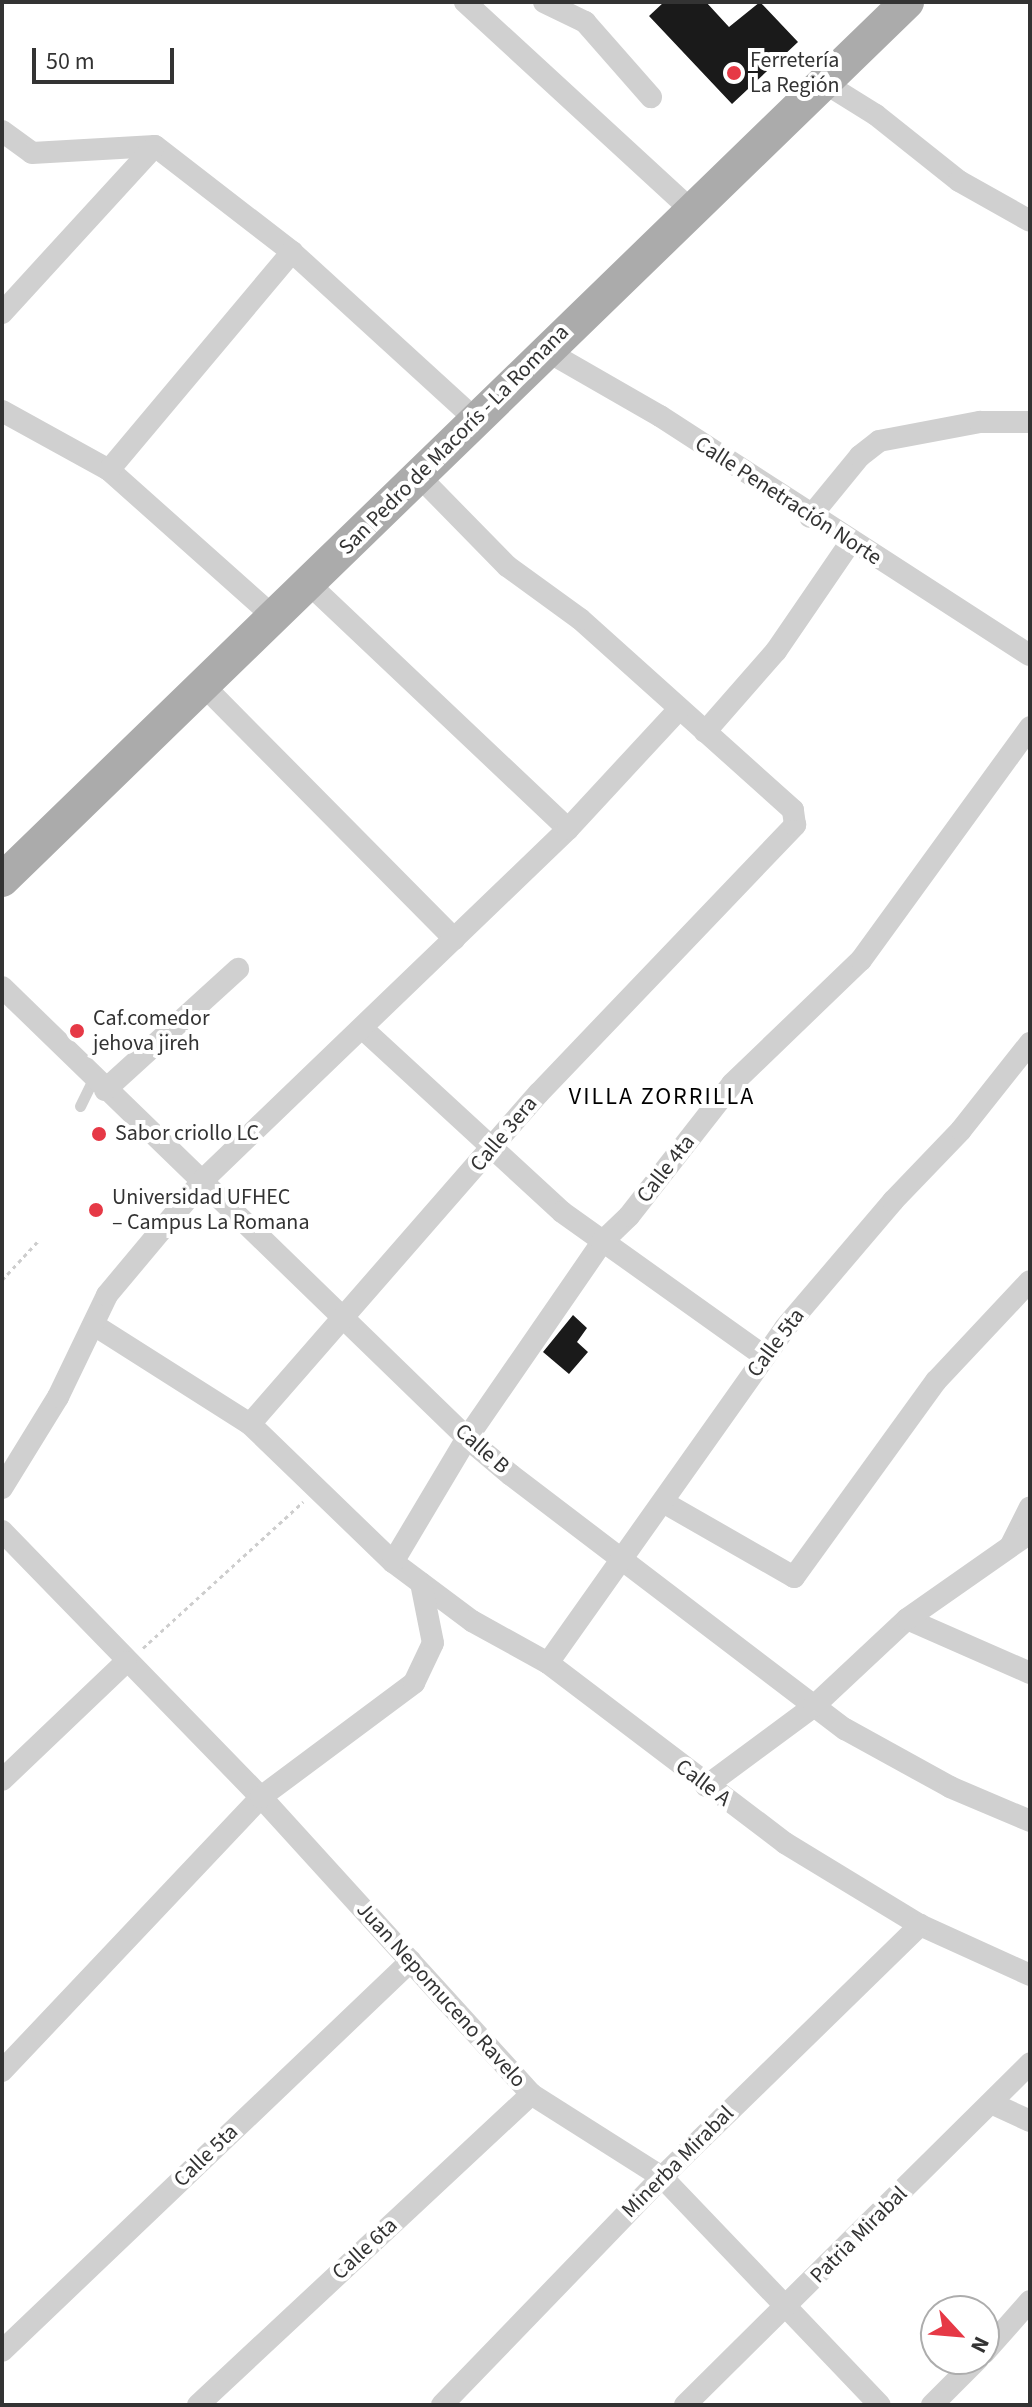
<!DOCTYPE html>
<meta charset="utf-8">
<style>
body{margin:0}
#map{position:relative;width:1032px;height:2407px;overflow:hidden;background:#fff;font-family:"Source Sans 3",sans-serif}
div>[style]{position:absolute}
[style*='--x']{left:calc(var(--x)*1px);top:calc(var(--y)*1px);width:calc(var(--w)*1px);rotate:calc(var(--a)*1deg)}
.building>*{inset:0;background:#1a1a1a}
.path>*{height:3px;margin-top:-1.5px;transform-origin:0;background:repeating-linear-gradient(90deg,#cdcdcd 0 4px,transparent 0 8px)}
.service>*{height:11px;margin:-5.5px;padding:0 5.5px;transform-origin:5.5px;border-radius:5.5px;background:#d0d0d0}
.minor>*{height:22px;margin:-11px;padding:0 11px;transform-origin:11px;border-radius:11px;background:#d0d0d0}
.primary>*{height:34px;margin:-17px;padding:0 17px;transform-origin:17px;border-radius:17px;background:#ababab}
.dots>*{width:22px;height:22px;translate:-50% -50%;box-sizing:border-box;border:4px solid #fff;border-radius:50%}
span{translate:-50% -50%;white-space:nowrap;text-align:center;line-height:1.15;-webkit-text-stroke:8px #fff;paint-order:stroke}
.poi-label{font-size:22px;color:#333}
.left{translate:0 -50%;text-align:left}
.street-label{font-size:22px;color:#333}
.neighbourhood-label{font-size:24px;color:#000;letter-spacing:2px}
.frame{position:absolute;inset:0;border:4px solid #333;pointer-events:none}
.north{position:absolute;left:920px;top:2295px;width:80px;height:80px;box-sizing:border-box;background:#fff;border:2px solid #adadad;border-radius:50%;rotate:116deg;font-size:22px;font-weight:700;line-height:32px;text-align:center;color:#333}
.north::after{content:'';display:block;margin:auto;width:28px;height:36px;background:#e63946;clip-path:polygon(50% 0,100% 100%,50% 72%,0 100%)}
.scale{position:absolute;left:32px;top:48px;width:142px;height:36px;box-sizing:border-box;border:4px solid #333;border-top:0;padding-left:10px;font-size:24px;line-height:28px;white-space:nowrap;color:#333;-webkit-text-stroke:6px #fff;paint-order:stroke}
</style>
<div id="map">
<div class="building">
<div style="clip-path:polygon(664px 2px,706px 2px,729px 27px,760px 2px,798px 42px,732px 104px,649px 16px)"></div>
<div style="clip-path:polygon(573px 1315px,587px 1328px,577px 1342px,588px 1352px,569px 1374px,543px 1352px)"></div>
</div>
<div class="path">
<div style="--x:2;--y:1280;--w:54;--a:-47.2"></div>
<div style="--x:143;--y:1648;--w:217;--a:-42.4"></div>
</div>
<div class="service">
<div style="--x:80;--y:1106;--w:30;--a:-64"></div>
</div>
<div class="minor">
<div style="--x:465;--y:2;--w:306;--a:42.6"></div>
<div style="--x:544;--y:2;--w:46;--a:26"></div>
<div style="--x:585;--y:22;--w:100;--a:48.7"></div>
<div style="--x:823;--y:82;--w:62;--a:31.9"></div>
<div style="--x:876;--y:115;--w:106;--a:38.5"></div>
<div style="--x:959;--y:181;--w:81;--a:29.4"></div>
<div style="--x:2;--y:131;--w:37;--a:36"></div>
<div style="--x:32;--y:153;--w:123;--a:-3.3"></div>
<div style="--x:155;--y:146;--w:173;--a:37.7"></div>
<div style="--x:292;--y:252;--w:248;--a:42.4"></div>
<div style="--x:2;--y:313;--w:226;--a:-47.5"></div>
<div style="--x:545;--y:350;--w:133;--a:29.9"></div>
<div style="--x:660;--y:416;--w:440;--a:32.9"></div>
<div style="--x:2;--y:411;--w:122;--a:28.9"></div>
<div style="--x:109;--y:470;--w:222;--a:41.7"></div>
<div style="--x:109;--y:470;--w:285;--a:-50"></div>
<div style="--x:810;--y:517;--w:79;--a:-50.7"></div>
<div style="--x:860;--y:456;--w:24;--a:-38"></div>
<div style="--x:879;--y:441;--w:103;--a:-10.7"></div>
<div style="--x:980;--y:422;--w:50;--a:0"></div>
<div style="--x:308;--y:583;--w:358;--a:43.4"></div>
<div style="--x:204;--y:686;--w:356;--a:45.3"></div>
<div style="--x:705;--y:732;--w:108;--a:-48.8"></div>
<div style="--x:776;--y:651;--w:131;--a:-55.6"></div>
<div style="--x:2;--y:987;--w:648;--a:44.12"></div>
<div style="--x:467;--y:1438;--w:57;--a:40.1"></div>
<div style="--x:511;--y:1475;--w:420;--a:37.3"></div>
<div style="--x:845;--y:1729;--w:120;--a:28.9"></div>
<div style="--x:950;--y:1787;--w:87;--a:23"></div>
<div style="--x:362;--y:1028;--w:272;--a:42.6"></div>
<div style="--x:562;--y:1212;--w:249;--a:35.5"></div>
<div style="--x:105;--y:1090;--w:180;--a:-42.3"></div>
<div style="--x:94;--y:1325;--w:185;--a:32.4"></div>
<div style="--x:250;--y:1424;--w:199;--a:44"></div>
<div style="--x:393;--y:1562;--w:99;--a:36.8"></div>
<div style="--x:472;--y:1621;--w:87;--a:28.9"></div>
<div style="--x:548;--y:1663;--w:298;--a:37.2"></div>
<div style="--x:785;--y:1843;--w:158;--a:31.3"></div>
<div style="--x:920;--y:1925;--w:121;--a:24.4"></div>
<div style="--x:250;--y:1424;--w:439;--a:-48.9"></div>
<div style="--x:539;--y:1093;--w:371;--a:-46.3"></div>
<div style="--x:795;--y:825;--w:15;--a:-98"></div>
<div style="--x:793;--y:810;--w:286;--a:-138.1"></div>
<div style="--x:580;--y:619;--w:90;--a:-144"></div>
<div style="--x:507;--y:566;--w:126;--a:-134.4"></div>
<div style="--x:2;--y:1488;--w:107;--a:-58.4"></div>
<div style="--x:58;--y:1397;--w:113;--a:-64.3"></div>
<div style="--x:107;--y:1295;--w:150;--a:-50.1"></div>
<div style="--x:203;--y:1180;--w:506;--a:-43.88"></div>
<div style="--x:568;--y:829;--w:163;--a:-47.2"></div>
<div style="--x:663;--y:1502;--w:151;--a:29.8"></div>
<div style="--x:794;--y:1577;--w:242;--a:-54.1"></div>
<div style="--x:936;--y:1381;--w:137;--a:-46.8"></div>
<div style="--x:2;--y:1531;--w:371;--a:45.8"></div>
<div style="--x:261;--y:1797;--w:401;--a:47.7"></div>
<div style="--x:531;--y:2094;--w:155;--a:32.4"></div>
<div style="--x:662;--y:2177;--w:315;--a:46.3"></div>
<div style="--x:1011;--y:1545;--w:42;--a:-63.4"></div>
<div style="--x:393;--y:1562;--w:144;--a:-59.2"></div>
<div style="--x:467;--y:1438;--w:238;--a:-55.4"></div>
<div style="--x:602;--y:1242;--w:37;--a:-44"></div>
<div style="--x:629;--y:1216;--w:167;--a:-52"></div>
<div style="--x:732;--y:1084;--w:179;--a:-43.9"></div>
<div style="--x:861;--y:960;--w:288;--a:-54"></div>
<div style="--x:907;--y:1619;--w:134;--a:23.7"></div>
<div style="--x:548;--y:1663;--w:410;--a:-54.7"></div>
<div style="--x:785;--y:1328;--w:167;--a:-49.6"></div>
<div style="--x:893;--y:1201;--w:98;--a:-46.2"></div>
<div style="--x:961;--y:1130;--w:111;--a:-51.6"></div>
<div style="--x:2;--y:1780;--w:171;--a:-43.6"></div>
<div style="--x:706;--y:1786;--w:134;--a:-36.5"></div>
<div style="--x:814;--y:1706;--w:127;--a:-43.1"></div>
<div style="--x:907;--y:1619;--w:150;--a:-35"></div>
<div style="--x:2;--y:2071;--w:377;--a:-46.6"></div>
<div style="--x:261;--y:1797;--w:191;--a:-36.7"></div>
<div style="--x:414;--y:1683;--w:44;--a:-64.6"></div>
<div style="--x:433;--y:1643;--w:61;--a:-101.3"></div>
<div style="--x:991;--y:2103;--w:43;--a:24.8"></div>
<div style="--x:2;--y:2351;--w:565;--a:-43.64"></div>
<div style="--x:984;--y:2353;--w:69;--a:-48.5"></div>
<div style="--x:198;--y:2405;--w:456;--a:-43"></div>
<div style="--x:442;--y:2405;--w:317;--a:-46"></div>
<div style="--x:662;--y:2177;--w:361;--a:-44.3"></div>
<div style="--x:685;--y:2405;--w:486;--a:-44.7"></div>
<div style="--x:932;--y:2405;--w:65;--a:-45"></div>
</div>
<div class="primary">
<div style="--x:2;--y:880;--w:1261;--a:-44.13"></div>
</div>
<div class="dots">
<div style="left:734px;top:73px;background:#e63946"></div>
<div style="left:77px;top:1031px;background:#e63946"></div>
<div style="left:99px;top:1134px;background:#e63946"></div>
<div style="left:96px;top:1210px;background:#e63946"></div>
</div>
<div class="poi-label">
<span class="left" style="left:750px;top:73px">Ferretería<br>La Región</span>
<span class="left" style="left:93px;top:1031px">Caf.comedor<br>jehova jireh</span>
<span class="left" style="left:115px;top:1134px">Sabor criollo LC</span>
<span class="left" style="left:112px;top:1210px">Universidad UFHEC<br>– Campus La Romana</span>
</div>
<div class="street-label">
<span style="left:454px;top:440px;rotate:-45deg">San Pedro de Macorís - La Romana</span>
<span style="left:788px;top:501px;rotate:33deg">Calle Penetración Norte</span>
<span style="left:504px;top:1134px;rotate:-50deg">Calle 3era</span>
<span style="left:666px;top:1169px;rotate:-52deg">Calle 4ta</span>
<span style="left:776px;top:1343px;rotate:-53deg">Calle 5ta</span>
<span style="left:482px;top:1449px;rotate:41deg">Calle B</span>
<span style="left:703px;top:1783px;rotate:37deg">Calle A</span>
<span style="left:441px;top:1995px;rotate:48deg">Juan Nepomuceno Ravelo</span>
<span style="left:206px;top:2156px;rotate:-44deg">Calle 5ta</span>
<span style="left:678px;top:2162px;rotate:-45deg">Minerba Mirabal</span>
<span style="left:859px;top:2235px;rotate:-45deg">Patria Mirabal</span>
<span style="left:365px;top:2249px;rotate:-43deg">Calle 6ta</span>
</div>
<div class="neighbourhood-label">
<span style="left:662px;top:1097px">VILLA ZORRILLA</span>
</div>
<div class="frame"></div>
<div class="north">N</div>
<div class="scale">50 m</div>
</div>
